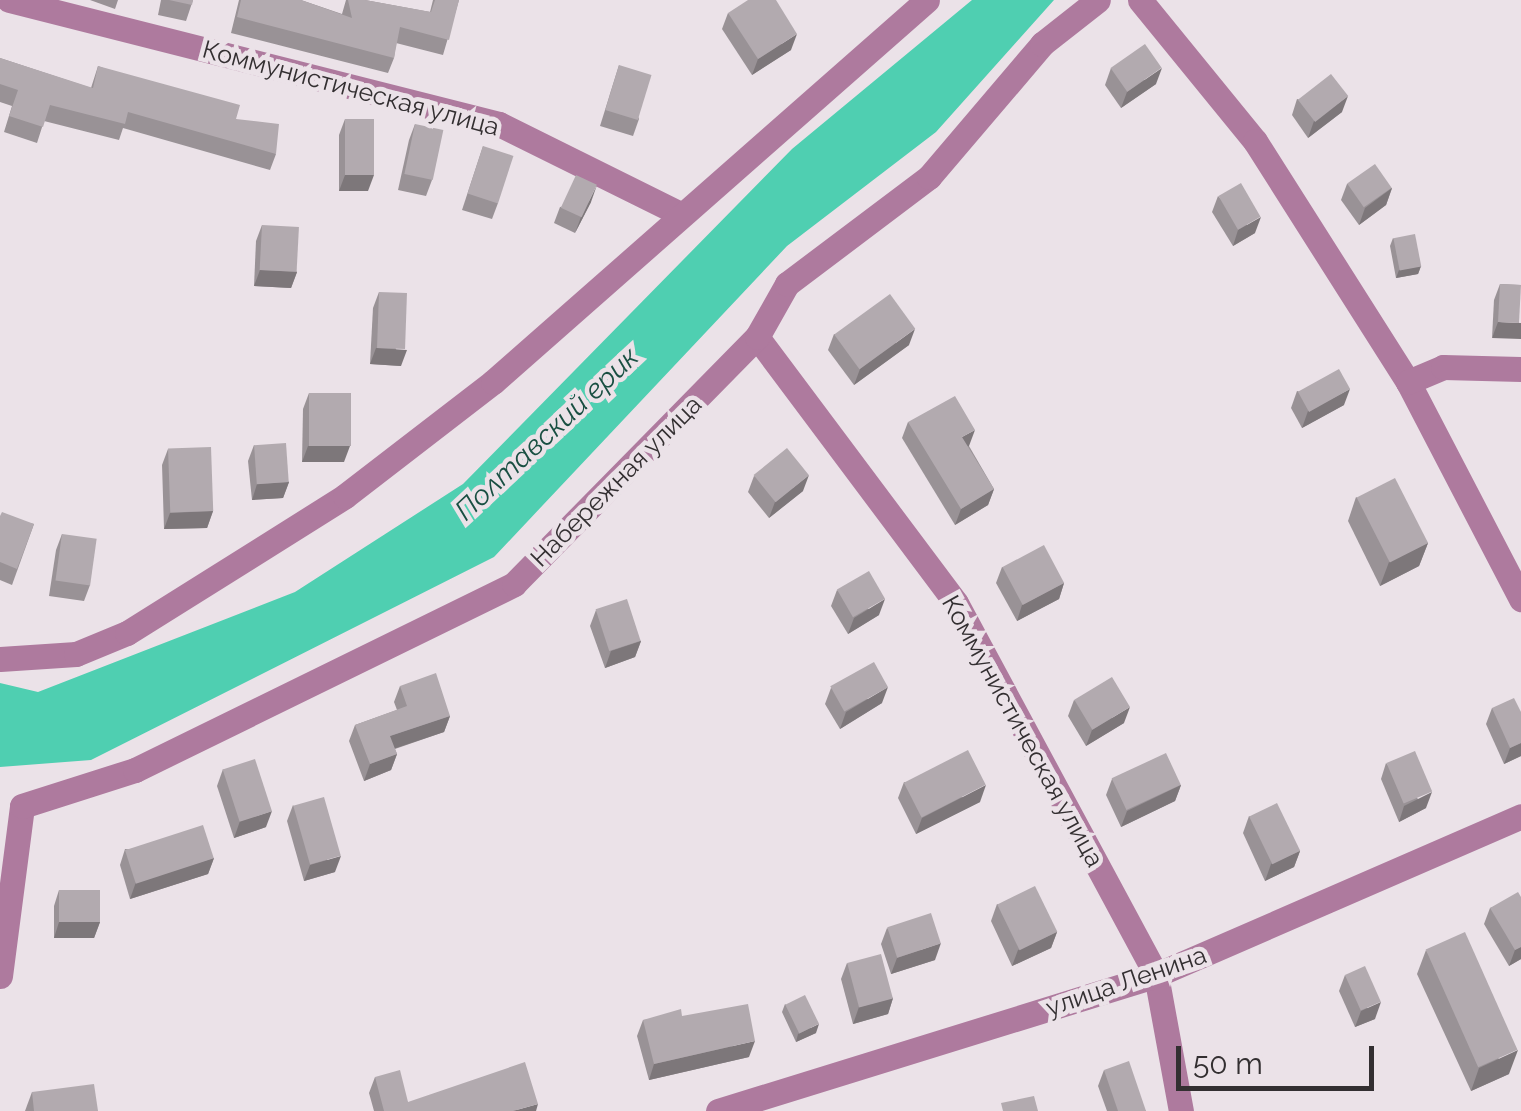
<!DOCTYPE html>
<meta charset="utf-8">
<style>
body{margin:0}
#map{position:relative;width:1521px;height:1111px;overflow:hidden;background:#ebe2e8;font-family:Raleway,sans-serif}
div>[style]{position:absolute}
[style*='--x']{left:calc(var(--x)*1px);top:calc(var(--y)*1px);width:calc(var(--w)*1px);rotate:calc(var(--a)*1deg)}
.water>*{inset:0;background:#4fcfb1}
.minor>*{height:25px;margin:-12.5px;padding:0 12.5px;transform-origin:12.5px;border-radius:12.5px;background:#ae7a9e}
.wall>*{inset:0;background:#999296}
.shaded-wall>*{inset:0;background:#7d777a}
.building>*{inset:0;background:#b2aaaf;transform-origin:0 0}
span{translate:-50% -50%;white-space:nowrap;text-align:center;line-height:1.15;-webkit-text-stroke:9px #ebe2e8;paint-order:stroke}
.street-label{font-size:25px;color:#332f31}
.water-label{font-size:28px;color:#194f42;font-style:italic}
.scale{position:absolute;left:1176px;top:1046px;width:198px;height:45px;box-sizing:border-box;border:5px solid #332f31;border-top:0;padding-left:12px;font-size:30px;line-height:35px;white-space:nowrap;color:#332f31;-webkit-text-stroke:8px #ebe2e8;paint-order:stroke}
</style>
<div id="map">
<div class="water">
<div style="clip-path:polygon(972px 0,1054px 0,936px 132px,787px 246px,494px 557px,91px 760px,0 767px,0 683px,38px 692px,295px 592px,463px 484px,792px 149px)"></div>
</div>
<div class="minor">
<div style="--x:9;--y:0;--w:505;--a:14.2"></div>
<div style="--x:499;--y:124;--w:200;--a:26.4"></div>
<div style="--x:1140;--y:0;--w:182;--a:50.8"></div>
<div style="--x:1255;--y:141;--w:285;--a:57.6"></div>
<div style="--x:1408;--y:382;--w:245;--a:62.5"></div>
<div style="--x:757;--y:337;--w:332;--a:53.2"></div>
<div style="--x:956;--y:603;--w:422;--a:61.7"></div>
<div style="--x:1156;--y:975;--w:138;--a:79.6"></div>
<div style="--x:1408;--y:382;--w:38;--a:-23"></div>
<div style="--x:1443;--y:367;--w:78;--a:1.5"></div>
<div style="--x:0;--y:659;--w:76;--a:-3.8"></div>
<div style="--x:76;--y:654;--w:55;--a:-22.4"></div>
<div style="--x:127;--y:633;--w:257;--a:-32.1"></div>
<div style="--x:345;--y:496;--w:187;--a:-37.6"></div>
<div style="--x:493;--y:382;--w:578;--a:-41.35"></div>
<div style="--x:0;--y:976;--w:171;--a:-82.6"></div>
<div style="--x:22;--y:806;--w:119;--a:-17.7"></div>
<div style="--x:135;--y:770;--w:422;--a:-26.1"></div>
<div style="--x:514;--y:584;--w:346;--a:-45.5"></div>
<div style="--x:757;--y:337;--w:61;--a:-60.5"></div>
<div style="--x:787;--y:284;--w:178;--a:-37"></div>
<div style="--x:929;--y:177;--w:175;--a:-49.6"></div>
<div style="--x:1042;--y:44;--w:71;--a:-38.2"></div>
<div style="--x:718;--y:1111;--w:459;--a:-17.2"></div>
<div style="--x:1156;--y:975;--w:398;--a:-23.5"></div>
</div>
<div class="wall">
<div style="clip-path:polygon(90px 0,118px 0,115px 9px)"></div>
<div style="clip-path:polygon(161px 0,193px 0,186px 21px,158px 15px)"></div>
<div style="clip-path:polygon(239px 0,301px 0,342px 14px,346px 0,365px 0,430px 12px,433px 0,459px 0,443px 55px,396px 43px,394px 58px,388px 73px,231px 33px)"></div>
<div style="clip-path:polygon(728px 13px,791px 50px,752px 75px,722px 29px)"></div>
<div style="clip-path:polygon(0 58px,91px 88px,98px 66px,236px 119px,276px 154px,270px 170px,123px 128px,119px 140px,44px 121px,37px 143px,4px 132px,12px 106px,0 102px)"></div>
<div style="clip-path:polygon(619px 65px,639px 119px,633px 136px,600px 126px)"></div>
<div style="clip-path:polygon(1111px 68px,1156px 84px,1121px 108px,1105px 85px)"></div>
<div style="clip-path:polygon(1297px 99px,1342px 112px,1308px 138px,1292px 115px)"></div>
<div style="clip-path:polygon(345px 119px,368px 191px,339px 191px,339px 135px)"></div>
<div style="clip-path:polygon(415px 124px,432px 180px,426px 196px,398px 190px,409px 140px)"></div>
<div style="clip-path:polygon(483px 146px,498px 203px,492px 219px,462px 210px)"></div>
<div style="clip-path:polygon(1347px 184px,1392px 188px,1386px 205px,1359px 225px,1341px 200px)"></div>
<div style="clip-path:polygon(1218px 196px,1255px 233px,1233px 246px,1212px 212px)"></div>
<div style="clip-path:polygon(591px 202px,575px 233px,554px 223px,560px 207px)"></div>
<div style="clip-path:polygon(262px 225px,297px 272px,291px 288px,254px 286px,256px 241px)"></div>
<div style="clip-path:polygon(1393px 238px,1421px 266px,1418px 274px,1396px 278px,1390px 246px)"></div>
<div style="clip-path:polygon(1500px 284px,1521px 285px,1492px 338px,1494px 300px)"></div>
<div style="clip-path:polygon(379px 292px,401px 366px,370px 364px,373px 308px)"></div>
<div style="clip-path:polygon(834px 334px,909px 345px,854px 385px,828px 350px)"></div>
<div style="clip-path:polygon(1297px 391px,1344px 405px,1302px 428px,1291px 408px)"></div>
<div style="clip-path:polygon(309px 393px,344px 462px,302px 462px,303px 409px)"></div>
<div style="clip-path:polygon(908px 422px,969px 446px,994px 489px,988px 505px,955px 525px,902px 438px)"></div>
<div style="clip-path:polygon(254px 445px,289px 482px,283px 498px,252px 500px,248px 461px)"></div>
<div style="clip-path:polygon(168px 449px,213px 511px,207px 528px,164px 529px,162px 465px)"></div>
<div style="clip-path:polygon(754px 476px,803px 491px,769px 518px,748px 492px)"></div>
<div style="clip-path:polygon(1356px 497px,1428px 543px,1419px 566px,1380px 586px,1348px 521px)"></div>
<div style="clip-path:polygon(0 516px,34px 524px,12px 585px,0 580px)"></div>
<div style="clip-path:polygon(62px 534px,90px 585px,84px 601px,49px 596px,56px 550px)"></div>
<div style="clip-path:polygon(1002px 567px,1064px 583px,1059px 599px,1017px 621px,996px 583px)"></div>
<div style="clip-path:polygon(837px 590px,879px 615px,848px 634px,831px 606px)"></div>
<div style="clip-path:polygon(596px 610px,641px 641px,635px 657px,605px 668px,590px 626px)"></div>
<div style="clip-path:polygon(400px 686px,450px 716px,444px 732px,395px 749px,397px 754px,391px 770px,364px 781px,349px 741px,355px 725px,397px 710px,394px 702px)"></div>
<div style="clip-path:polygon(831px 688px,882px 703px,840px 729px,825px 704px)"></div>
<div style="clip-path:polygon(1074px 700px,1124px 723px,1086px 746px,1068px 716px)"></div>
<div style="clip-path:polygon(1492px 708px,1521px 712px,1521px 756px,1504px 764px,1486px 724px)"></div>
<div style="clip-path:polygon(1386px 763px,1426px 808px,1399px 822px,1381px 779px)"></div>
<div style="clip-path:polygon(223px 769px,266px 827px,234px 838px,217px 786px)"></div>
<div style="clip-path:polygon(1112px 779px,1181px 785px,1175px 801px,1121px 827px,1106px 795px)"></div>
<div style="clip-path:polygon(904px 782px,980px 802px,916px 834px,898px 798px)"></div>
<div style="clip-path:polygon(293px 805px,335px 872px,304px 881px,287px 821px)"></div>
<div style="clip-path:polygon(1249px 816px,1300px 851px,1294px 867px,1265px 881px,1243px 833px)"></div>
<div style="clip-path:polygon(125px 849px,214px 858px,208px 874px,130px 899px,120px 865px)"></div>
<div style="clip-path:polygon(59px 890px,100px 922px,94px 938px,54px 938px,54px 906px)"></div>
<div style="clip-path:polygon(1521px 897px,1521px 959px,1509px 966px,1484px 924px,1490px 908px)"></div>
<div style="clip-path:polygon(997px 904px,1057px 932px,1051px 948px,1012px 966px,991px 921px)"></div>
<div style="clip-path:polygon(887px 928px,935px 960px,891px 974px,881px 944px)"></div>
<div style="clip-path:polygon(1426px 950px,1509px 1074px,1471px 1091px,1417px 974px)"></div>
<div style="clip-path:polygon(847px 963px,893px 998px,888px 1014px,853px 1024px,841px 979px)"></div>
<div style="clip-path:polygon(1345px 975px,1375px 1019px,1355px 1027px,1339px 991px)"></div>
<div style="clip-path:polygon(785px 1004px,816px 1033px,796px 1042px,782px 1012px)"></div>
<div style="clip-path:polygon(682px 1016px,749px 1057px,649px 1080px,637px 1036px,643px 1020px)"></div>
<div style="clip-path:polygon(1104px 1070px,1146px 1111px,1107px 1111px,1098px 1086px)"></div>
<div style="clip-path:polygon(375px 1077px,408px 1102px,536px 1111px,374px 1111px,369px 1093px)"></div>
<div style="clip-path:polygon(32px 1092px,98px 1111px,25px 1111px)"></div>
</div>
<div class="shaded-wall">
<div style="clip-path:polygon(797px 34px,791px 50px,752px 75px,758px 59px)"></div>
<div style="clip-path:polygon(1162px 68px,1156px 84px,1121px 108px,1127px 92px)"></div>
<div style="clip-path:polygon(1348px 96px,1342px 112px,1308px 138px,1314px 121px)"></div>
<div style="clip-path:polygon(345px 175px,374px 175px,368px 191px,339px 191px)"></div>
<div style="clip-path:polygon(597px 185px,591px 202px,575px 233px,581px 217px)"></div>
<div style="clip-path:polygon(1392px 188px,1386px 205px,1359px 225px,1365px 208px)"></div>
<div style="clip-path:polygon(1261px 217px,1255px 233px,1233px 246px,1238px 230px)"></div>
<div style="clip-path:polygon(1421px 266px,1418px 274px,1396px 278px,1399px 270px)"></div>
<div style="clip-path:polygon(260px 270px,297px 272px,291px 288px,254px 286px)"></div>
<div style="clip-path:polygon(1498px 322px,1521px 323px,1521px 339px,1492px 338px)"></div>
<div style="clip-path:polygon(915px 329px,909px 345px,854px 385px,860px 369px)"></div>
<div style="clip-path:polygon(376px 348px,407px 350px,401px 366px,370px 364px)"></div>
<div style="clip-path:polygon(1350px 389px,1344px 405px,1302px 428px,1308px 411px)"></div>
<div style="clip-path:polygon(975px 430px,969px 446px,956px 453px,962px 437px)"></div>
<div style="clip-path:polygon(308px 446px,350px 446px,344px 462px,302px 462px)"></div>
<div style="clip-path:polygon(809px 475px,803px 491px,769px 518px,775px 502px)"></div>
<div style="clip-path:polygon(289px 482px,283px 498px,252px 500px,257px 484px)"></div>
<div style="clip-path:polygon(994px 489px,988px 505px,955px 525px,961px 509px)"></div>
<div style="clip-path:polygon(213px 511px,207px 528px,164px 529px,170px 513px)"></div>
<div style="clip-path:polygon(1428px 543px,1419px 566px,1380px 586px,1389px 562px)"></div>
<div style="clip-path:polygon(1064px 583px,1059px 599px,1017px 621px,1022px 605px)"></div>
<div style="clip-path:polygon(885px 599px,879px 615px,848px 634px,854px 618px)"></div>
<div style="clip-path:polygon(641px 641px,635px 657px,605px 668px,611px 651px)"></div>
<div style="clip-path:polygon(888px 687px,882px 703px,840px 729px,846px 712px)"></div>
<div style="clip-path:polygon(1130px 707px,1124px 723px,1086px 746px,1092px 730px)"></div>
<div style="clip-path:polygon(450px 716px,444px 732px,384px 752px,390px 736px)"></div>
<div style="clip-path:polygon(1521px 743px,1521px 756px,1504px 764px,1510px 748px)"></div>
<div style="clip-path:polygon(397px 754px,391px 770px,364px 781px,370px 764px)"></div>
<div style="clip-path:polygon(986px 785px,980px 802px,916px 834px,922px 818px)"></div>
<div style="clip-path:polygon(1181px 785px,1175px 801px,1121px 827px,1127px 811px)"></div>
<div style="clip-path:polygon(1432px 792px,1426px 808px,1399px 822px,1404px 806px)"></div>
<div style="clip-path:polygon(272px 811px,266px 827px,234px 838px,240px 821px)"></div>
<div style="clip-path:polygon(1300px 851px,1294px 867px,1265px 881px,1271px 864px)"></div>
<div style="clip-path:polygon(341px 856px,335px 872px,304px 881px,310px 865px)"></div>
<div style="clip-path:polygon(214px 858px,208px 874px,130px 899px,136px 882px)"></div>
<div style="clip-path:polygon(59px 922px,100px 922px,94px 938px,54px 938px)"></div>
<div style="clip-path:polygon(1057px 932px,1051px 948px,1012px 966px,1018px 950px)"></div>
<div style="clip-path:polygon(941px 943px,935px 960px,891px 974px,897px 958px)"></div>
<div style="clip-path:polygon(1521px 947px,1521px 959px,1509px 966px,1515px 950px)"></div>
<div style="clip-path:polygon(893px 998px,888px 1014px,853px 1024px,859px 1007px)"></div>
<div style="clip-path:polygon(1381px 1002px,1375px 1019px,1355px 1027px,1361px 1011px)"></div>
<div style="clip-path:polygon(819px 1024px,816px 1033px,796px 1042px,798px 1034px)"></div>
<div style="clip-path:polygon(755px 1041px,749px 1057px,649px 1080px,654px 1064px)"></div>
<div style="clip-path:polygon(1518px 1050px,1509px 1074px,1471px 1091px,1479px 1068px)"></div>
<div style="clip-path:polygon(538px 1104px,536px 1111px,513px 1111px)"></div>
</div>
<div class="building">
<div style="clip-path:polygon(169px 0,193px 0,192px 5px)"></div>
<div style="clip-path:polygon(241px 0,301px 0,352px 18px,348px 0,365px 0,431px 12px,435px 0,459px 0,449px 40px,400px 27px,394px 58px,237px 17px)"></div>
<div style="clip-path:polygon(748px 0,776px 0,797px 34px,758px 59px,728px 13px)"></div>
<div style="left:1145px;top:44px;width:29px;height:42px;rotate:55deg"></div>
<div style="clip-path:polygon(0 58px,93px 88px,98px 66px,240px 105px,236px 119px,279px 124px,276px 154px,128px 112px,125px 124px,50px 105px,43px 127px,9px 116px,18px 90px,0 84px)"></div>
<div style="left:619px;top:65px;width:34px;height:47px;rotate:17deg"></div>
<div style="left:1331px;top:74px;width:28px;height:42px;rotate:52deg"></div>
<div style="left:345px;top:119px;width:29px;height:56px"></div>
<div style="left:415px;top:124px;width:29px;height:51px;rotate:12deg"></div>
<div style="left:483px;top:146px;width:32px;height:50px;rotate:18deg"></div>
<div style="left:1375px;top:164px;width:29px;height:34px;rotate:55deg"></div>
<div style="left:576px;top:175px;width:23px;height:36px;rotate:25deg"></div>
<div style="left:1241px;top:183px;width:39px;height:26px;rotate:60deg"></div>
<div style="left:262px;top:225px;width:37px;height:45px;rotate:3deg"></div>
<div style="left:1415px;top:234px;width:33px;height:22px;rotate:79deg"></div>
<div style="left:1500px;top:284px;width:21px;height:38px;rotate:3deg"></div>
<div style="left:379px;top:292px;width:28px;height:56px;rotate:2deg"></div>
<div style="left:890px;top:294px;width:43px;height:69px;rotate:54deg"></div>
<div style="left:1339px;top:369px;width:23px;height:47px;rotate:61deg"></div>
<div style="left:309px;top:393px;width:42px;height:53px"></div>
<div style="clip-path:polygon(955px 396px,975px 430px,962px 437px,994px 489px,961px 509px,908px 422px)"></div>
<div style="left:286px;top:443px;width:39px;height:32px;rotate:86deg"></div>
<div style="left:211px;top:447px;width:64px;height:43px;rotate:88deg"></div>
<div style="left:787px;top:448px;width:35px;height:43px;rotate:51deg"></div>
<div style="left:1395px;top:478px;width:73px;height:43px;rotate:63deg"></div>
<div style="clip-path:polygon(2px 512px,34px 524px,17px 569px,0 562px,0 516px)"></div>
<div style="left:62px;top:534px;width:35px;height:47px;rotate:8deg"></div>
<div style="left:1044px;top:545px;width:43px;height:47px;rotate:62deg"></div>
<div style="left:869px;top:571px;width:32px;height:37px;rotate:60deg"></div>
<div style="left:627px;top:599px;width:44px;height:33px;rotate:72deg"></div>
<div style="left:874px;top:662px;width:29px;height:50px;rotate:61deg"></div>
<div style="clip-path:polygon(436px 673px,450px 716px,390px 736px,397px 754px,370px 764px,355px 725px,407px 706px,400px 686px)"></div>
<div style="left:1112px;top:677px;width:35px;height:44px;rotate:59deg"></div>
<div style="clip-path:polygon(1514px 698px,1521px 712px,1521px 743px,1510px 748px,1492px 708px)"></div>
<div style="left:968px;top:750px;width:39px;height:72px;rotate:63deg"></div>
<div style="left:1415px;top:751px;width:44px;height:31px;rotate:67deg"></div>
<div style="left:1166px;top:753px;width:35px;height:60px;rotate:65deg"></div>
<div style="left:255px;top:759px;width:55px;height:34px;rotate:72deg"></div>
<div style="left:324px;top:797px;width:61px;height:32px;rotate:74deg"></div>
<div style="left:1277px;top:803px;width:53px;height:31px;rotate:64deg"></div>
<div style="left:203px;top:825px;width:35px;height:82px;rotate:72deg"></div>
<div style="left:1035px;top:886px;width:51px;height:42px;rotate:64deg"></div>
<div style="left:59px;top:890px;width:41px;height:32px"></div>
<div style="clip-path:polygon(1518px 892px,1521px 897px,1521px 947px,1515px 950px,1490px 908px)"></div>
<div style="left:931px;top:913px;width:32px;height:46px;rotate:72deg"></div>
<div style="left:1465px;top:932px;width:129px;height:43px;rotate:66deg"></div>
<div style="left:881px;top:954px;width:46px;height:35px;rotate:75deg"></div>
<div style="left:1365px;top:966px;width:39px;height:22px;rotate:66deg"></div>
<div style="left:805px;top:995px;width:32px;height:22px;rotate:64deg"></div>
<div style="clip-path:polygon(748px 1004px,755px 1041px,654px 1064px,643px 1020px,681px 1009px,682px 1016px)"></div>
<div style="clip-path:polygon(1129px 1061px,1146px 1111px,1118px 1111px,1104px 1070px)"></div>
<div style="clip-path:polygon(525px 1062px,538px 1104px,513px 1111px,384px 1111px,375px 1077px,400px 1070px,408px 1102px)"></div>
<div style="clip-path:polygon(94px 1084px,98px 1111px,34px 1111px,32px 1092px)"></div>
<div style="clip-path:polygon(1034px 1096px,1038px 1111px,1003px 1111px,1001px 1103px)"></div>
</div>
<div class="street-label">
<span style="left:351px;top:88px;rotate:15deg">Коммунистическая улица</span>
<span style="left:616px;top:481px;rotate:-45deg">Набережная улица</span>
<span style="left:1023px;top:731px;rotate:61deg">Коммунистическая улица</span>
<span style="left:1126px;top:981px;rotate:-19deg">улица Ленина</span>
</div>
<div class="water-label">
<span style="left:547px;top:434px;rotate:-43deg">Полтавский ерик</span>
</div>
<div class="scale">50 m</div>
</div>
